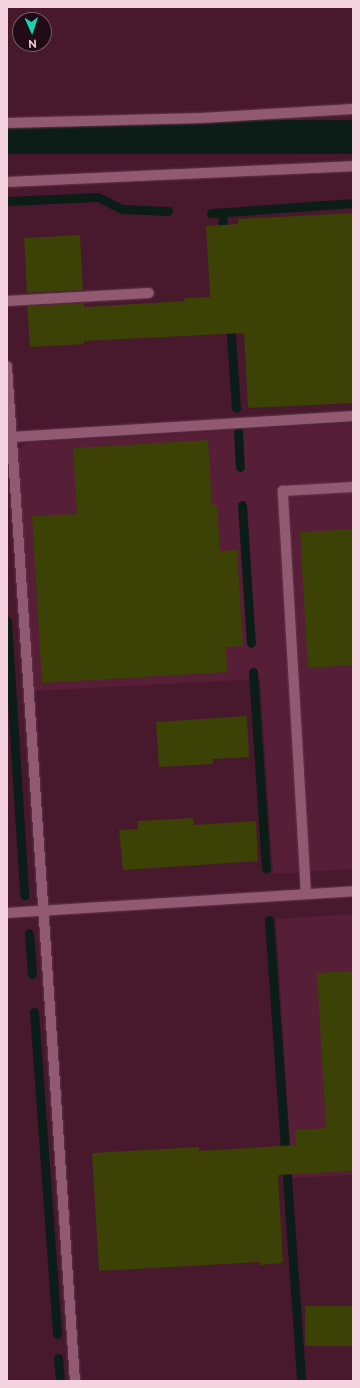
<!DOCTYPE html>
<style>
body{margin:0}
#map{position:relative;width:360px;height:1388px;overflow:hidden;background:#48182d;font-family:Raleway,sans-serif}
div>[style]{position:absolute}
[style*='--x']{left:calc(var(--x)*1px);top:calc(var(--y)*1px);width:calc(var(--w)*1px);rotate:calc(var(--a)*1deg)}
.built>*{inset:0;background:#561e37}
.water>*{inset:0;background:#0c1d18;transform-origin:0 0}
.stream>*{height:9px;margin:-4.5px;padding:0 4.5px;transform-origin:4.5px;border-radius:4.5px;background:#0c1d18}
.building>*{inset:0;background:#3c4105;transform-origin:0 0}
.roads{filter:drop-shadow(0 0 1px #60374a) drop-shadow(0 0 1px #60374a)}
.service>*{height:10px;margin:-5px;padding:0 5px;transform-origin:5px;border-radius:5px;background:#925a70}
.minor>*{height:10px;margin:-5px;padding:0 5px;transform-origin:5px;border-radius:5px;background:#925a70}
span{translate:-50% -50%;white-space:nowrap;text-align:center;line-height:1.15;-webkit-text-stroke:3px #210c15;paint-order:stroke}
.frame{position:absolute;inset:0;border:8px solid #f4d3df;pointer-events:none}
.north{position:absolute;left:12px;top:12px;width:40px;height:40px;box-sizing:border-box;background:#210c15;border:1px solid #755c66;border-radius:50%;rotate:177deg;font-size:11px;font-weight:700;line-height:16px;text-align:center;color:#f4d3df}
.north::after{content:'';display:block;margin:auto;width:14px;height:18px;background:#17d5b2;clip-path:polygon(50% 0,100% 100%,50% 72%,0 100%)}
</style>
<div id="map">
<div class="built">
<div style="clip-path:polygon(353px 423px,353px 869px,273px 874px,260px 679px,33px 691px,18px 451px,26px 443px)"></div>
<div style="clip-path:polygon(353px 914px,353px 1175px,292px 1178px,276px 919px)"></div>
</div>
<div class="water">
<div style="left:353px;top:120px;width:34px;height:346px;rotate:90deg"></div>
</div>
<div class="stream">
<div style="--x:7;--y:201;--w:91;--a:-2.5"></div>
<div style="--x:98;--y:197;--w:27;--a:27"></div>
<div style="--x:122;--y:209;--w:46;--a:2.5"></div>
<div style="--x:211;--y:213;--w:142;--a:-4"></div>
<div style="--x:222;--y:213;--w:24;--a:85"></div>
<div style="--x:230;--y:322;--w:86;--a:86"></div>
<div style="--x:238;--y:431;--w:36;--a:87"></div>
<div style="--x:242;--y:505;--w:138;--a:86.3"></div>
<div style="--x:7;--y:621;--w:275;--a:86.4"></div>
<div style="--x:253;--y:672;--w:197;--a:86.2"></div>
<div style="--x:269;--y:920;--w:462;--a:86"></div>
<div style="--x:29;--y:933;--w:41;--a:85.8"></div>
<div style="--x:34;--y:1012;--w:323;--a:85.9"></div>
<div style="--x:58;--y:1358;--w:23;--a:85"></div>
</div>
<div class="building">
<div style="clip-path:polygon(353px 213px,353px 403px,248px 408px,244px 333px,84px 341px,84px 344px,30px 347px,27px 306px,84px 303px,84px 307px,185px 301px,184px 298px,210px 297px,206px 226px,238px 224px,238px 219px)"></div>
<div style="left:80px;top:235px;width:55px;height:56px;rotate:87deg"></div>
<div style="clip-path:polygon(208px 440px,212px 505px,217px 505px,220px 551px,237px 550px,243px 646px,226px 647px,227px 672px,42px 683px,32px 516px,77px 514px,73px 448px)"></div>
<div style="clip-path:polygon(353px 529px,353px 665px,308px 668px,300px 532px)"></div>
<div style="clip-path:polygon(247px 716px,249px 757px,213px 759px,213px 764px,159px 767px,156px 722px)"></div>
<div style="clip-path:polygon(193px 818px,194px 825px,256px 821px,258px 861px,123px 870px,119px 830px,138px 829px,138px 821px)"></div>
<div style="clip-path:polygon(353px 971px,353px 1171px,278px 1175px,283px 1263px,260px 1265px,260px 1262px,99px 1271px,92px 1153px,199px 1147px,199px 1151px,296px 1145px,295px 1130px,326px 1128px,317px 973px)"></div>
<div style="left:353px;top:1306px;width:40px;height:48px;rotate:90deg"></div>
</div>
<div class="roads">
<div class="service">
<div style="--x:7;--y:301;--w:142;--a:-3.2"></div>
<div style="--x:306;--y:894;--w:404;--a:-93.3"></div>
<div style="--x:283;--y:491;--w:70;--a:-3.3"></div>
</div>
<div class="minor">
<div style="--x:7;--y:123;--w:195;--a:-1.5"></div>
<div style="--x:202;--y:118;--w:151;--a:-3.4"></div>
<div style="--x:7;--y:182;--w:346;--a:-2.6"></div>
<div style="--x:7;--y:366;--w:1017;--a:86.17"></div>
<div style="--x:12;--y:437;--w:342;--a:-3.5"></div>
<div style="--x:7;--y:913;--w:347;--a:-3.6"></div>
</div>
</div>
<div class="frame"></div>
<div class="north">N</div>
</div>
